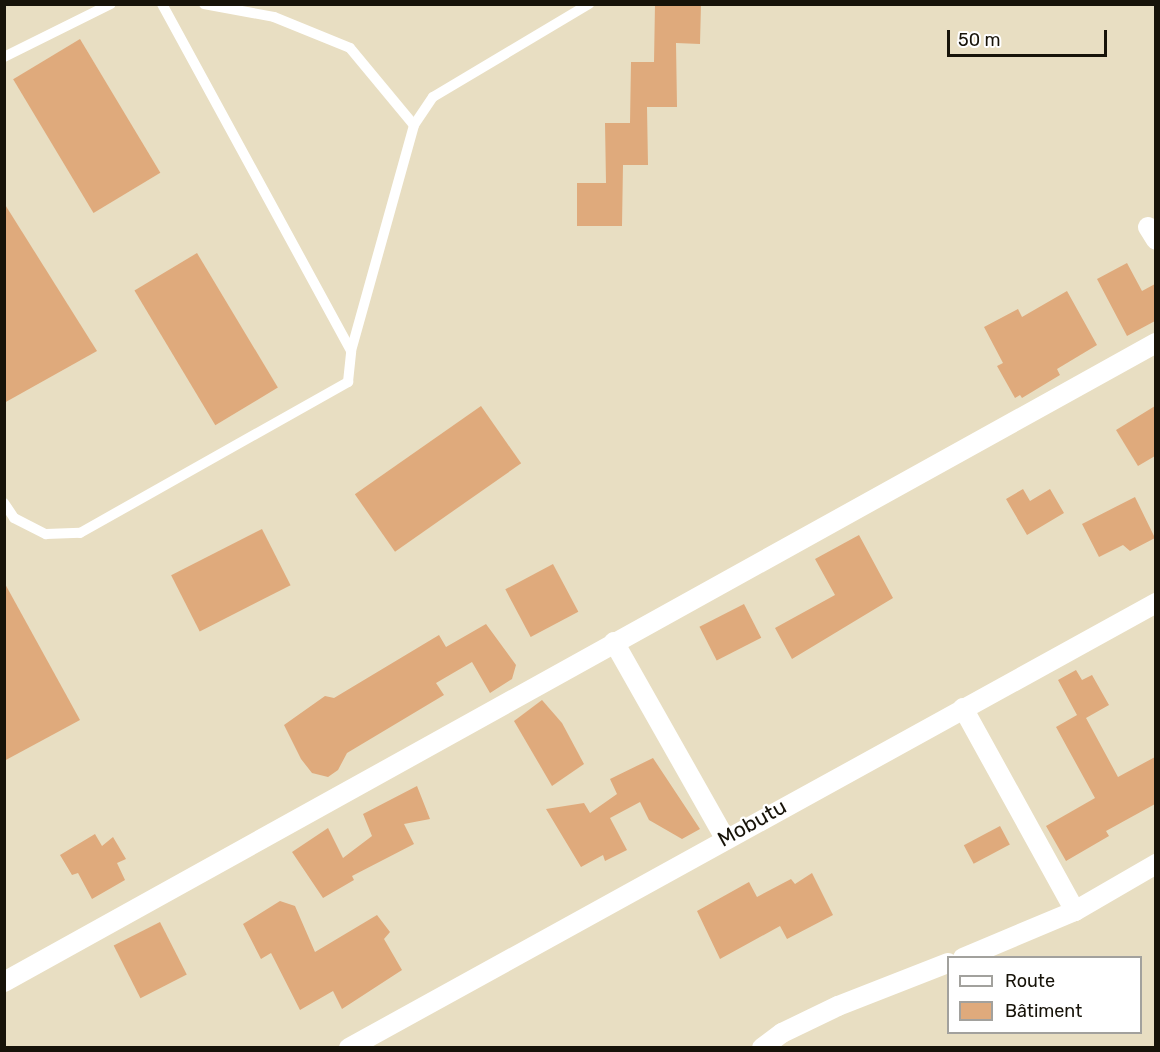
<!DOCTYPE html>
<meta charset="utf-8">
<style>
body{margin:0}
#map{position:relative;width:1160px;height:1052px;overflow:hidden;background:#e8dec2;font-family:Rubik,sans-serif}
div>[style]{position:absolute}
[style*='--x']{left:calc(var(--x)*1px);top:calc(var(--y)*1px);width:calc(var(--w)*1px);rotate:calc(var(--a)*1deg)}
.building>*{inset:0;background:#dfaa7c;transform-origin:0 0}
.lane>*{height:10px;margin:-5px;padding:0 5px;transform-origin:5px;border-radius:5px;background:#fff}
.street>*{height:20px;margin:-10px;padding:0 10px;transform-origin:10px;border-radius:10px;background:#fff}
span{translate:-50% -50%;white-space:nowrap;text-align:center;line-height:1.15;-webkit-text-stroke:4.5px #fff;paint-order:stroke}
.street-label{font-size:21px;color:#171309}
.frame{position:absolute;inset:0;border:6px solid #171309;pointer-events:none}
.legend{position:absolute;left:947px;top:956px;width:195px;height:78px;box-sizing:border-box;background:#fff;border:2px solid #a2a19d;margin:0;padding:8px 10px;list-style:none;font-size:18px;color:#171309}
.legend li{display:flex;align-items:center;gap:12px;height:30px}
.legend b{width:30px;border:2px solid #a2a19d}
.scale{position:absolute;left:947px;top:30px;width:160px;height:27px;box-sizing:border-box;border:3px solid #171309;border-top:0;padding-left:8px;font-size:18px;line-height:21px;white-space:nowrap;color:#171309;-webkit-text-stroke:4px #fff;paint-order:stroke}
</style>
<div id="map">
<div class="building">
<div style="clip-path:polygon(655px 4px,701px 4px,700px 44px,676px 43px,677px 107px,647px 107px,648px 165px,623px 165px,622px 226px,577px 226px,577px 183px,606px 183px,605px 123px,630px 123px,631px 62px,654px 62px)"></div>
<div style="left:80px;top:39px;width:156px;height:78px;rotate:59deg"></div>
<div style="clip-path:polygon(4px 203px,97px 351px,4px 403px)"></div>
<div style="left:197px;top:253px;width:157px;height:73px;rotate:59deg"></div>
<div style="clip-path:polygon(1127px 263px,1142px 291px,1155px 284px,1155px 321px,1127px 336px,1097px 279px)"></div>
<div style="clip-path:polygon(1067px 291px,1097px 345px,1057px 369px,1060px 375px,1022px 398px,1020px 395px,1015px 398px,997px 366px,1003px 363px,984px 327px,1018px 309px,1022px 317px)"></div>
<div style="left:481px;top:406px;width:70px;height:154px;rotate:55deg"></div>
<div style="clip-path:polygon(1155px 406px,1155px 456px,1138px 466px,1116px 430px)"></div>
<div style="clip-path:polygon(1023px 489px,1030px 501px,1050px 489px,1064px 513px,1027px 535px,1006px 499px)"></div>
<div style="clip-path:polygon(1135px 497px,1155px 538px,1130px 551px,1123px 545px,1099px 557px,1082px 524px)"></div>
<div style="left:262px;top:529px;width:63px;height:102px;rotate:63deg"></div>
<div style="clip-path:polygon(859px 535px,893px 598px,792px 659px,775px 628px,835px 595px,815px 559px)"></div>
<div style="left:553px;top:564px;width:54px;height:54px;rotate:62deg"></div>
<div style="clip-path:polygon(4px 582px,80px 720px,4px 761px)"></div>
<div style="left:744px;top:604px;width:38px;height:50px;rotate:63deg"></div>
<div style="clip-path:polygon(486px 624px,516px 665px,512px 679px,490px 693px,472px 662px,436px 683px,444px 695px,347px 753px,338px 770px,328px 777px,312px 773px,301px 759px,284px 725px,325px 696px,334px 698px,439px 635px,446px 647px)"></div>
<div style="clip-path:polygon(1076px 670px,1082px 680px,1092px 675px,1109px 705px,1086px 718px,1118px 777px,1155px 757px,1155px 804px,1106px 831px,1109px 836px,1066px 861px,1046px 826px,1095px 798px,1056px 727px,1077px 715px,1058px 680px)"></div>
<div style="clip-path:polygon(542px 700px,562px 723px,584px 764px,552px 786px,514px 721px)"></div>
<div style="clip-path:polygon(653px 758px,700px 829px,682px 839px,649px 820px,640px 802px,610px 818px,627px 850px,605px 861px,603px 855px,581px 867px,546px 809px,584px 803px,590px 813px,617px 794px,610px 779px)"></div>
<div style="clip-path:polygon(417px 786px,430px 819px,404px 824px,414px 844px,352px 876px,354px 880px,323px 898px,292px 852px,328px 828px,343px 858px,372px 836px,363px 814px)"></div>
<div style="left:1000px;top:826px;width:21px;height:41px;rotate:62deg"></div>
<div style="clip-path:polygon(95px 834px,102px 846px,113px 837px,126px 859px,117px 863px,125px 880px,92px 899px,78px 873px,72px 875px,60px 855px)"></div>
<div style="clip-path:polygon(812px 873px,833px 915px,787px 939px,780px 926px,720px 959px,697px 911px,749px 882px,757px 897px,791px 879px,795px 884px)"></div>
<div style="clip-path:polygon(280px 901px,295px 906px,315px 952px,377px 915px,390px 932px,384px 939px,402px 970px,342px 1009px,333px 991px,300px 1010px,271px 953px,261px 959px,243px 924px)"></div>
<div style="left:160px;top:922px;width:59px;height:52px;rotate:63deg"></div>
</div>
<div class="lane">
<div style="--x:162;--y:4;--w:395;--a:61.4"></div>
<div style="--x:204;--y:4;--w:71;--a:10.5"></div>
<div style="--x:274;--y:17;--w:82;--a:22.2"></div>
<div style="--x:350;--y:48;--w:100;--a:50.3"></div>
<div style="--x:4;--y:57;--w:119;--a:-26.4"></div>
<div style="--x:4;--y:503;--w:18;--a:56"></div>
<div style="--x:14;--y:518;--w:36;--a:27"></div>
<div style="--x:46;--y:534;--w:34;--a:-2"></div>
<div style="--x:80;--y:533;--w:308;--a:-29.4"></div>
<div style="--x:348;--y:382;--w:31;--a:-84"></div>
<div style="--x:351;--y:351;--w:235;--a:-74.4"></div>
<div style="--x:414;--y:125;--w:34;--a:-56"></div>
<div style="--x:433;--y:97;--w:182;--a:-30.8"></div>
</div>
<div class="street">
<div style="--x:1148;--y:227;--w:15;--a:58"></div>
<div style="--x:614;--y:642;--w:225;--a:60.5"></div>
<div style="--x:963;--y:708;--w:232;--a:61.1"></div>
<div style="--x:963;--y:958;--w:121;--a:-22.8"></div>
<div style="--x:1075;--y:911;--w:94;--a:-30.1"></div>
<div style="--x:4;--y:982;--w:1317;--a:-29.02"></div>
<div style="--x:349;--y:1048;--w:922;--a:-28.87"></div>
<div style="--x:762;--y:1048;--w:25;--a:-37"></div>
<div style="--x:782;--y:1033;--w:62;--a:-25.7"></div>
<div style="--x:838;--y:1006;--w:118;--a:-21.4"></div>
</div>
<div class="street-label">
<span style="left:752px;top:823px;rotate:-29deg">Mobutu</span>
</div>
<div class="frame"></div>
<ul class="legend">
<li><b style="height:8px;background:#fff"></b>Route</li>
<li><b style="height:16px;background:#dfaa7c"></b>Bâtiment</li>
</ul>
<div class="scale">50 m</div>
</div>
